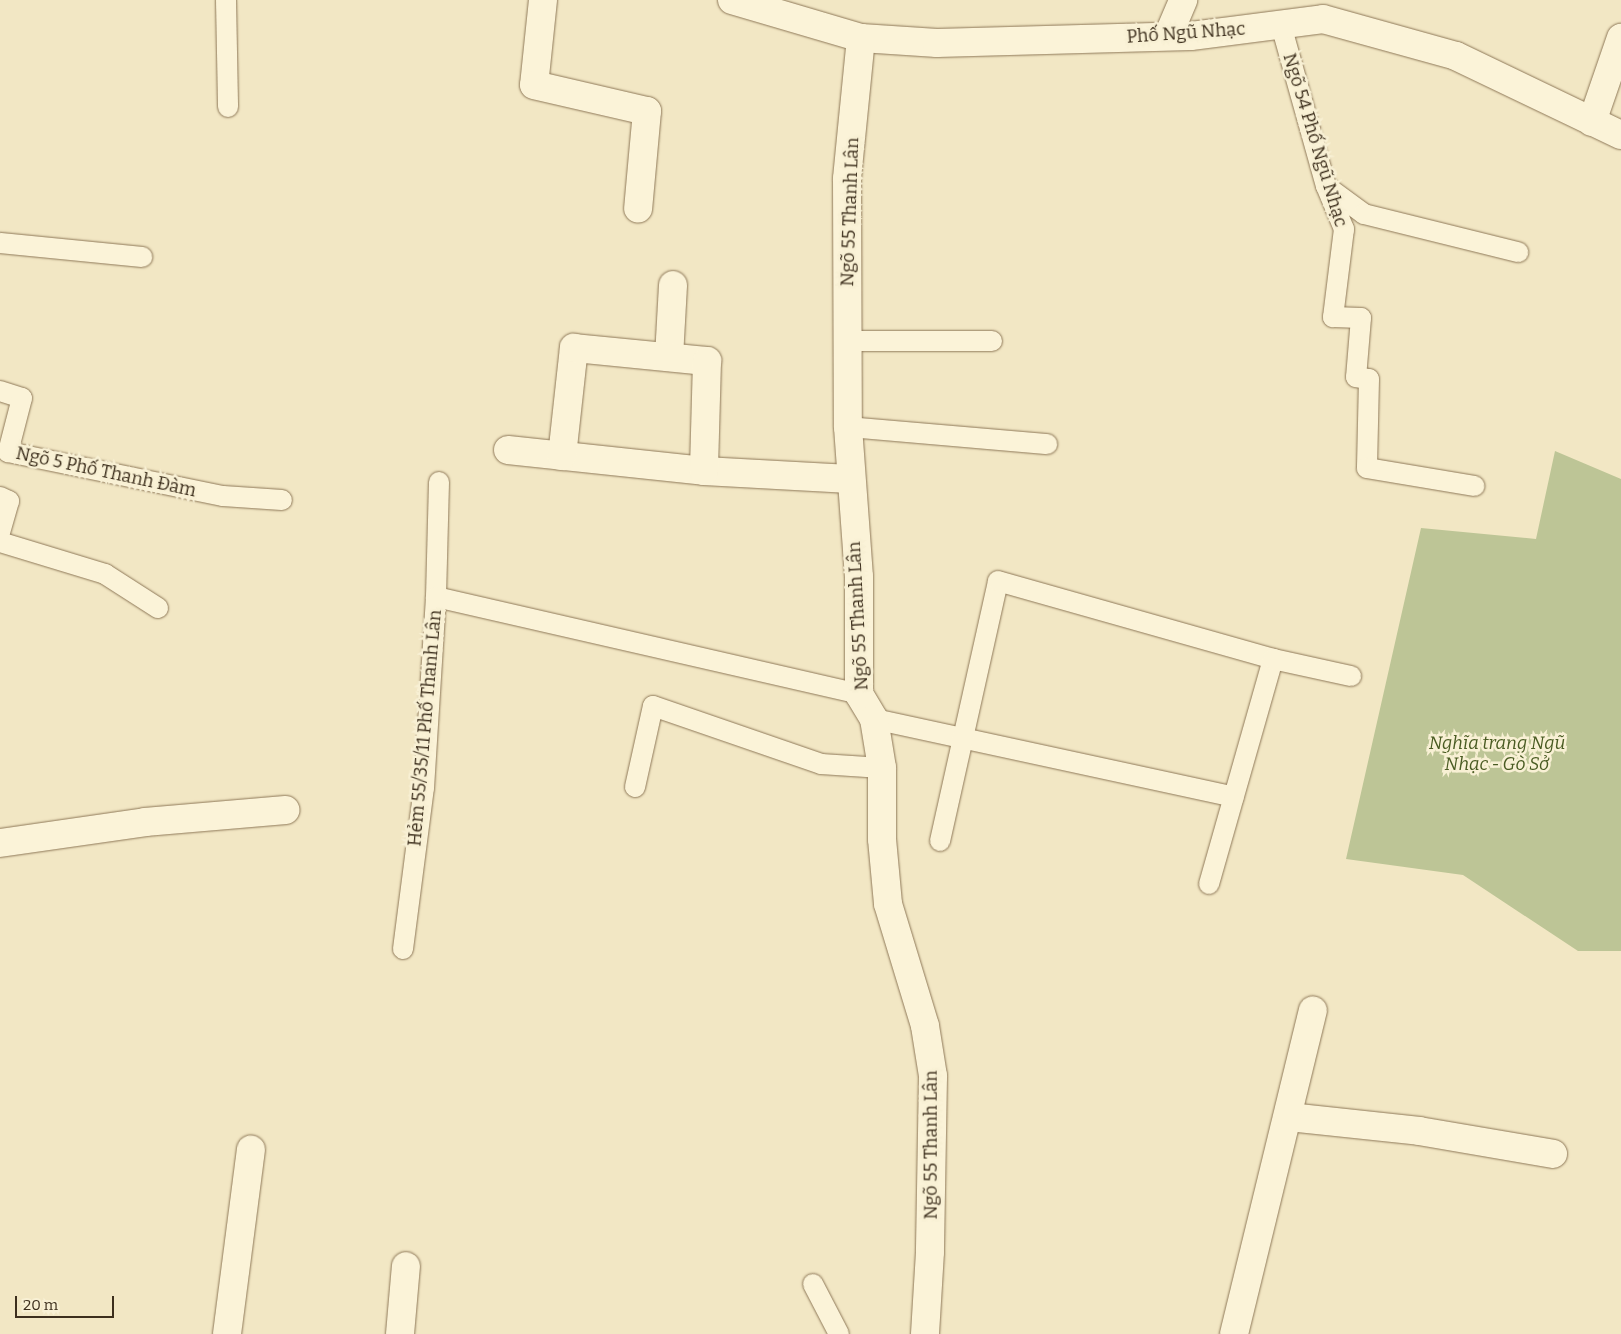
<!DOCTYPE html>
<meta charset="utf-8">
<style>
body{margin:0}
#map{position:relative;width:1621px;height:1334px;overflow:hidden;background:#f2e7c4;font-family:Bitter,serif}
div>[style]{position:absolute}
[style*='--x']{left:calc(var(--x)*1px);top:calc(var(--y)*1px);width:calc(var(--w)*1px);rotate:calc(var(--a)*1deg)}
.cemetery>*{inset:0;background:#bdc596}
.roads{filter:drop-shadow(0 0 1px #8e7858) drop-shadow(0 0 1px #8e7858)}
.lane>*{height:20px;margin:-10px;padding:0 10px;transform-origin:10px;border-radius:10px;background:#fbf3d8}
.street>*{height:28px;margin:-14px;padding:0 14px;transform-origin:14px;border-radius:14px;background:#fbf3d8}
span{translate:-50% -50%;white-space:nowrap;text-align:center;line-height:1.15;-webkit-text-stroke:5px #f8f0d4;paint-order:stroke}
.street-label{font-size:18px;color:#3d2f1d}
.park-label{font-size:18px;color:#495b22;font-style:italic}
.scale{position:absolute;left:15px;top:1296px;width:99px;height:22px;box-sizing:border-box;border:2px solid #3d2f1d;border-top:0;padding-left:6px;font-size:15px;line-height:18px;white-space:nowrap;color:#3d2f1d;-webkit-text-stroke:4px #f8f0d4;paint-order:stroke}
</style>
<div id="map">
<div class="cemetery">
<div style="clip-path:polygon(1555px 451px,1621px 479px,1621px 951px,1578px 951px,1463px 875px,1346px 859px,1421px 528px,1536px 539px)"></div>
</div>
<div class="roads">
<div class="lane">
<div style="--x:226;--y:0;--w:107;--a:88.9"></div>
<div style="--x:1281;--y:25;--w:167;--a:74.4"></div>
<div style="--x:1326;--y:186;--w:47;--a:67.3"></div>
<div style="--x:1344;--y:229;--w:89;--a:97.1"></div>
<div style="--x:1333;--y:317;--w:28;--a:2"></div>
<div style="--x:1361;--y:318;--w:59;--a:94.8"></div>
<div style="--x:1356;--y:377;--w:13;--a:9"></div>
<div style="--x:1369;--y:379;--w:89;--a:91.3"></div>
<div style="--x:1367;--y:468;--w:109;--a:9.5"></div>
<div style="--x:1326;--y:186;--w:47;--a:36.4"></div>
<div style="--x:1364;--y:214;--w:159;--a:13.9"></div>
<div style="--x:0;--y:243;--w:143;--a:5.6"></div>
<div style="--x:848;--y:341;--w:144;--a:0"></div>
<div style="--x:0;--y:391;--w:23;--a:18"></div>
<div style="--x:22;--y:398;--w:56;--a:104.5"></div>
<div style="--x:8;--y:452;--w:219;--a:11.6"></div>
<div style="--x:223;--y:496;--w:59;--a:3.9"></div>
<div style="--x:848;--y:427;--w:200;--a:4.9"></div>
<div style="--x:439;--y:482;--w:115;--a:91.5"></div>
<div style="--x:436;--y:597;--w:434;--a:12.9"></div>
<div style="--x:0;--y:497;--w:10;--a:24"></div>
<div style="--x:9;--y:501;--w:33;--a:106"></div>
<div style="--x:0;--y:542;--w:110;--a:16.9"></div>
<div style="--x:105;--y:574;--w:63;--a:32.7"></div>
<div style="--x:874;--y:719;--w:368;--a:12.2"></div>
<div style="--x:635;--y:787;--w:83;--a:-77.5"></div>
<div style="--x:653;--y:706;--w:178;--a:19"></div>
<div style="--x:821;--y:764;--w:61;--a:3.8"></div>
<div style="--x:940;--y:841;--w:266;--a:-77.4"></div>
<div style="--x:998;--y:581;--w:286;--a:15.8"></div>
<div style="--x:1209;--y:884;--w:234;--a:-74.1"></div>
<div style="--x:1273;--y:659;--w:80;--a:12.3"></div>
<div style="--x:403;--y:949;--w:162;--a:-82.6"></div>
<div style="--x:424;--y:788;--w:191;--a:-86.4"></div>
<div style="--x:813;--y:1284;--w:56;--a:62.5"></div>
</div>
<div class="street">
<div style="--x:543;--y:0;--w:85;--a:96"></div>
<div style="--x:534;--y:85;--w:116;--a:13"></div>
<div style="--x:647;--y:111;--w:98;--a:95.2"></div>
<div style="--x:732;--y:0;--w:134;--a:16.4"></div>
<div style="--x:861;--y:38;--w:76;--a:3.8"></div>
<div style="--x:937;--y:43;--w:254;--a:-1.6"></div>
<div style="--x:1191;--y:36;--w:133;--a:-7.3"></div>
<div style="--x:1323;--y:19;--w:138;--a:15.5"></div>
<div style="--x:1456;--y:56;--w:183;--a:25.6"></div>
<div style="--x:1168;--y:36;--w:39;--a:-67"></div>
<div style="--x:861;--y:38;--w:142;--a:95.7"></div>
<div style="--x:847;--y:179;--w:248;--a:89.8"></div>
<div style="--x:848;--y:427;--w:150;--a:85.8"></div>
<div style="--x:859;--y:577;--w:117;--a:90"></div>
<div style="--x:859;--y:694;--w:29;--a:59"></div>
<div style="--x:874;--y:719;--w:50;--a:80.7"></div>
<div style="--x:882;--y:768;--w:71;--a:90"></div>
<div style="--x:882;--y:839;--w:65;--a:84.7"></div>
<div style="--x:888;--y:904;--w:127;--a:73.1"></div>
<div style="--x:925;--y:1026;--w:51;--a:80.9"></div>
<div style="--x:933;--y:1076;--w:176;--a:91"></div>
<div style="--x:930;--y:1252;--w:82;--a:93.5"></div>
<div style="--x:1592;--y:122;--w:89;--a:-71"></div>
<div style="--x:669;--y:357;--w:72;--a:-86.8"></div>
<div style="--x:508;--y:450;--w:197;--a:6.1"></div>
<div style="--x:704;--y:471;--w:146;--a:3.1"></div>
<div style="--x:562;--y:456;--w:109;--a:-83.7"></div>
<div style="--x:574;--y:348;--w:134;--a:5.6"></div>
<div style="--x:707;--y:361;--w:110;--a:91.6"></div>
<div style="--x:0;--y:843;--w:147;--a:-8.2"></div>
<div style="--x:145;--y:822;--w:141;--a:-4.9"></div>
<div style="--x:1289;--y:1117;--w:131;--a:6.1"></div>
<div style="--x:1419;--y:1131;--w:136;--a:9.7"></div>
<div style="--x:227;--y:1334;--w:186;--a:-82.6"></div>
<div style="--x:400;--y:1334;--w:68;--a:-85"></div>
<div style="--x:1234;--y:1334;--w:333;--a:-76.3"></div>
</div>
</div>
<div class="street-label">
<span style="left:1186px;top:33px;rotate:-4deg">Phố Ngũ Nhạc</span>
<span style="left:1315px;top:140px;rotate:73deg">Ngõ 54 Phố Ngũ Nhạc</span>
<span style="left:850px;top:212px;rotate:-88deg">Ngõ 55 Thanh Lân</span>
<span style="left:106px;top:472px;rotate:12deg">Ngõ 5 Phố Thanh Đàm</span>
<span style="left:858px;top:616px;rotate:-93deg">Ngõ 55 Thanh Lân</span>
<span style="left:425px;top:728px;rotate:-85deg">Hẻm 55/35/11 Phố Thanh Lân</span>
<span style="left:931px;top:1145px;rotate:-90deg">Ngõ 55 Thanh Lân</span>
</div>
<div class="park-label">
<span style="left:1497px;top:754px">Nghĩa trang Ngũ<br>Nhạc - Gò Sở</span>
</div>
<div class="scale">20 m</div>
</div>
